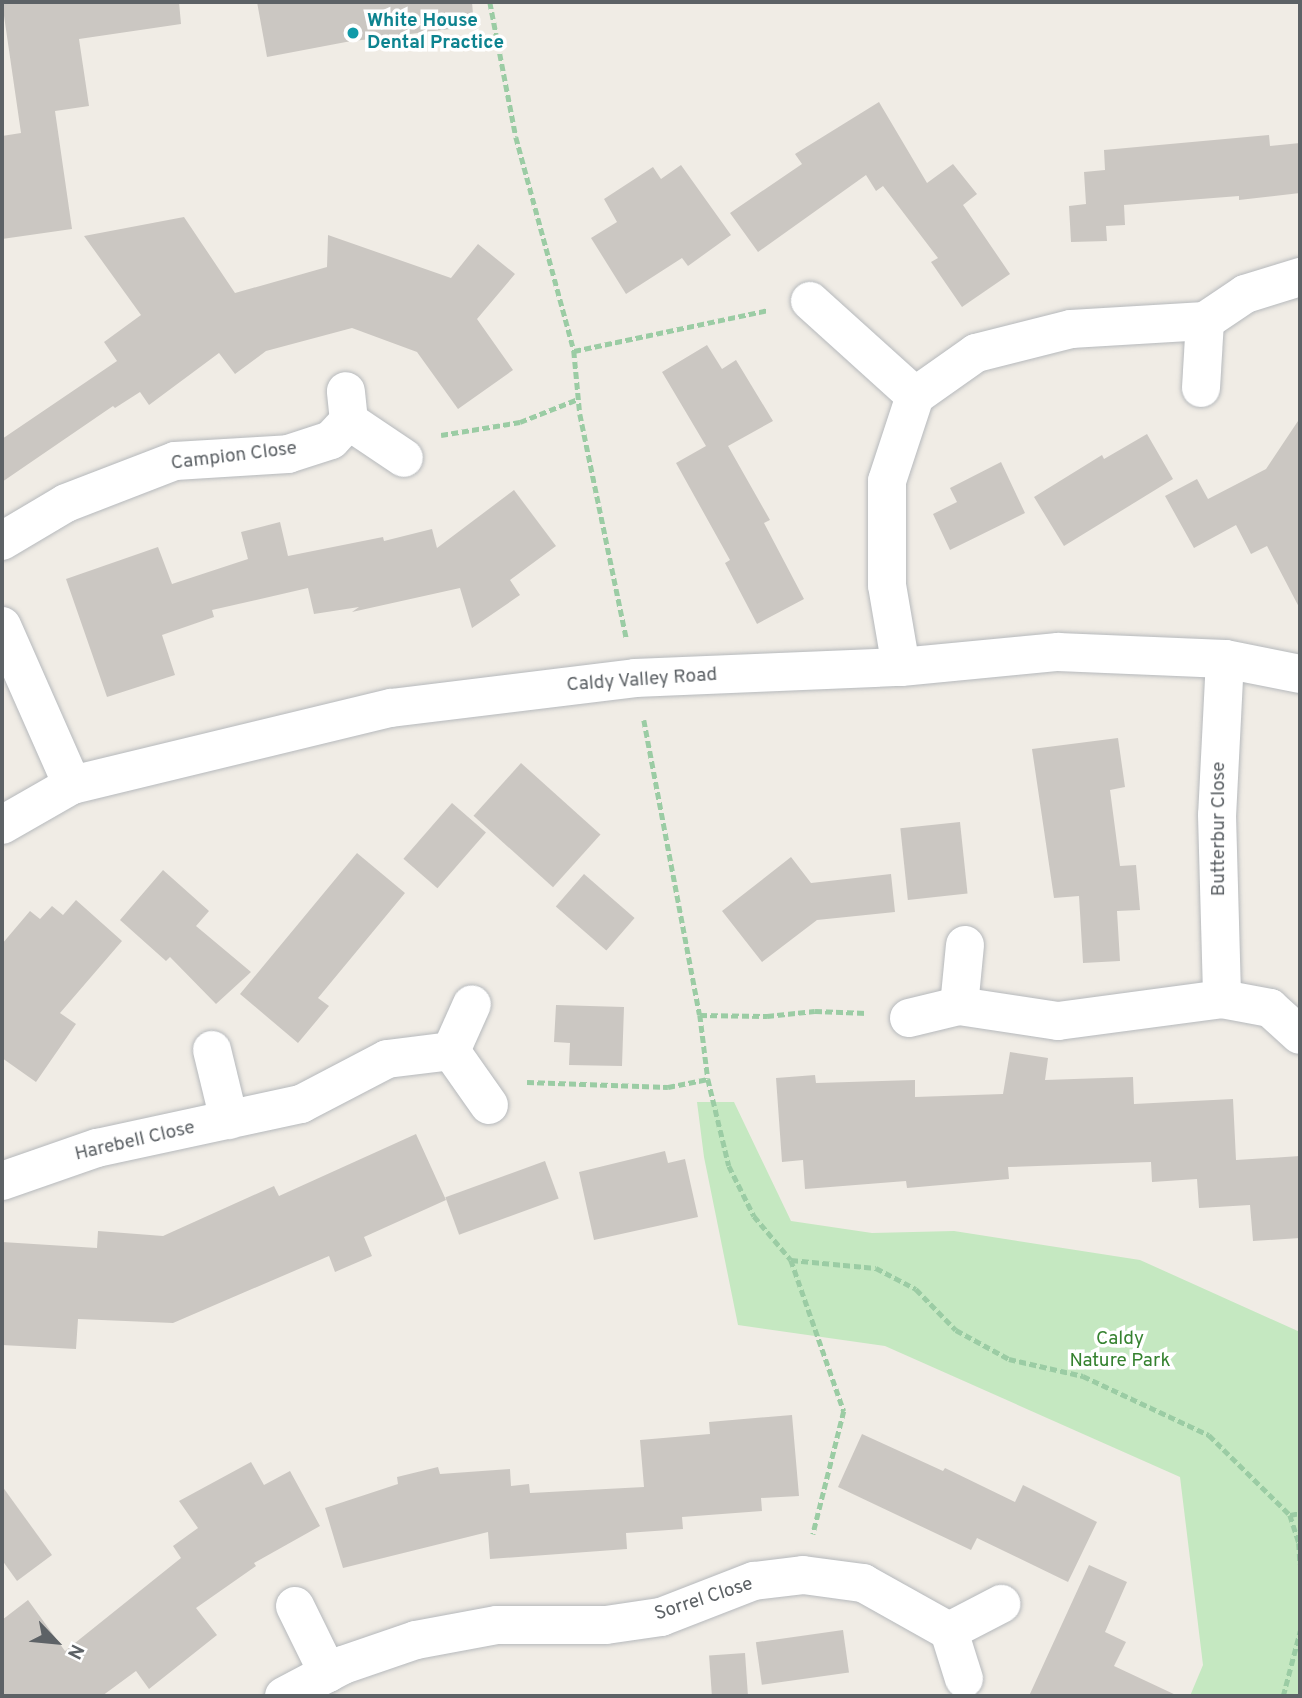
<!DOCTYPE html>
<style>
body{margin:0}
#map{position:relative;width:1302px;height:1698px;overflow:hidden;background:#f0ece5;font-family:Overpass,sans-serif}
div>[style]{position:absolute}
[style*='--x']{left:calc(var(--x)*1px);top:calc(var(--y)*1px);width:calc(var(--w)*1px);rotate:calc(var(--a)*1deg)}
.green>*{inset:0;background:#c5e8c1}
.building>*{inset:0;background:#cbc7c2;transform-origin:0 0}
.path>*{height:4.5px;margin-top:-2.25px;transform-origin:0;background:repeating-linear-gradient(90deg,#9bcca4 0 7px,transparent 0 10.5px)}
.roads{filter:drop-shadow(0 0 2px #b6b9bc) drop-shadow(0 0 2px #b6b9bc)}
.minor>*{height:38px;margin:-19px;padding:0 19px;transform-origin:19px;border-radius:19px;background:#fff}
.dots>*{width:19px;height:19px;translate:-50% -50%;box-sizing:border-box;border:4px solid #fff;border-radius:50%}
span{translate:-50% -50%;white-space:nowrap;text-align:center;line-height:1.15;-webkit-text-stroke:7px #fff;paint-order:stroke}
.culture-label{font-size:19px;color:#0d838f;font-weight:700}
.left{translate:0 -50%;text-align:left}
.street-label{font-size:19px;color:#5d6266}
.park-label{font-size:19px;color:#368230}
.frame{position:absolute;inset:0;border:4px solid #5d6266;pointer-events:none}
.north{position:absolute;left:21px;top:1607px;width:70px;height:70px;-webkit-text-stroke:5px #fff;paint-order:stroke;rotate:116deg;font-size:19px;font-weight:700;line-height:28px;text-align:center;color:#5d6266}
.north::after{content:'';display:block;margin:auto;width:24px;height:32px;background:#5d6266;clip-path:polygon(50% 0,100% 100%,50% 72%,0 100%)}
</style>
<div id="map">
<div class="green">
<div style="clip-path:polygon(697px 1102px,734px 1102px,791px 1221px,872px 1233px,954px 1231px,1140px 1260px,1300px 1332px,1300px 1696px,1190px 1696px,1203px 1665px,1180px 1477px,885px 1346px,738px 1325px,704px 1157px)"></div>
</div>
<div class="building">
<div style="clip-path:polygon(2px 2px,179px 2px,181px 24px,79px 39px,89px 106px,55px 111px,72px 229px,2px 239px,2px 136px,21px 133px)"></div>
<div style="clip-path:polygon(257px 2px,472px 2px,474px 26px,346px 42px,267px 57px)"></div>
<div style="clip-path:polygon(879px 102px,927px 183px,953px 164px,977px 194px,963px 205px,1010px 274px,962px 307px,931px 262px,938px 258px,883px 186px,876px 191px,866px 175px,758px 252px,730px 213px,802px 164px,795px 154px)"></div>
<div style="clip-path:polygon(1269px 135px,1270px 146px,1300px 143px,1300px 193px,1239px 200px,1239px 196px,1124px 205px,1125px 225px,1106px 226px,1107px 241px,1071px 242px,1069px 206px,1086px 204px,1084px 172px,1105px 170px,1104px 150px)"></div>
<div style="clip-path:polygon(681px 165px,731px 235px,688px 266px,682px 258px,626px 294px,591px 238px,617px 222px,604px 199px,653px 167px,661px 179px)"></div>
<div style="clip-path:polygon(184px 217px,235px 293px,327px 267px,328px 235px,451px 278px,478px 244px,515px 274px,477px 319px,513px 370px,458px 409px,417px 352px,352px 328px,266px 351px,235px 374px,219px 353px,149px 405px,140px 392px,115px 408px,113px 406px,2px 482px,2px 439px,117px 361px,104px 342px,141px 315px,84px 236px)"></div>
<div style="clip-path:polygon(707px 345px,722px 369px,736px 360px,773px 421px,728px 446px,770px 520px,764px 523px,804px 599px,757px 624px,725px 563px,730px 560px,676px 463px,706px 446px,662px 372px)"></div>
<div style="clip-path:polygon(1300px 418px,1300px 609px,1267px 546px,1251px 554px,1236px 525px,1194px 548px,1165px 496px,1197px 479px,1208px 499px,1266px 469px)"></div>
<div style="clip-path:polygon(1147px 434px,1173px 479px,1064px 546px,1034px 497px,1102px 455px,1104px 459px)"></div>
<div style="clip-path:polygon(1001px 462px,1025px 513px,950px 550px,933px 514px,957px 502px,950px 488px)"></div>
<div style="clip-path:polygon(514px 490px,556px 546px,510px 580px,520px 595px,472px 628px,460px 588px,352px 612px,359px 607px,314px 614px,308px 588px,212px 610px,214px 617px,162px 635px,175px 675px,107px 697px,66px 579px,158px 547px,172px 584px,248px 559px,241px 532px,280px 522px,288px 556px,383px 537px,384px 541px,432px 529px,437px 548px)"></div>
<div style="clip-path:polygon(1118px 738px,1125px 787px,1110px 790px,1120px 866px,1136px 865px,1140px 910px,1117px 911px,1120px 961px,1083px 963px,1079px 896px,1054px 898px,1032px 749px)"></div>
<div style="left:521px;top:763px;width:107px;height:71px;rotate:42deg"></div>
<div style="left:452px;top:803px;width:45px;height:74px;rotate:41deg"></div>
<div style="left:960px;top:822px;width:72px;height:60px;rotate:84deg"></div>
<div style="clip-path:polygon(357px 853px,405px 893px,318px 998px,329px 1006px,298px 1043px,240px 994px)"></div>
<div style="clip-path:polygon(791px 857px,811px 883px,891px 874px,895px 912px,817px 920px,762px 962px,722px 911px)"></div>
<div style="clip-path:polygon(163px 870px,209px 911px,196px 926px,251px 972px,216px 1004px,170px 957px,166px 961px,120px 920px)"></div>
<div style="left:584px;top:874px;width:67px;height:43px;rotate:41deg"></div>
<div style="clip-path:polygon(76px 900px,122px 941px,60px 1013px,76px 1024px,36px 1082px,2px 1058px,2px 944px,30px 911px,40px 919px,52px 906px,63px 915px)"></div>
<div style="clip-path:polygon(556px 1005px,624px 1007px,622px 1066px,569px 1065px,570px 1043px,554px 1042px)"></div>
<div style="clip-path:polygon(1010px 1052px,1048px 1058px,1045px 1080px,1133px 1077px,1134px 1104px,1233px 1099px,1236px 1160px,1300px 1156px,1300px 1238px,1253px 1241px,1250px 1205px,1199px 1208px,1197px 1179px,1152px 1182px,1151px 1162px,1008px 1167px,1009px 1179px,907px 1188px,906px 1181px,805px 1189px,803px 1160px,782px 1162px,776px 1078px,815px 1075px,816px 1083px,915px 1080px,915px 1097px,1003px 1094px)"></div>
<div style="clip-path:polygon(416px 1134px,446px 1200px,364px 1237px,372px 1256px,335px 1272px,329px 1256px,173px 1323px,78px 1319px,76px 1349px,2px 1345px,2px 1242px,97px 1248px,98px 1231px,163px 1236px,274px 1186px,279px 1196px)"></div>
<div style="clip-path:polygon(665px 1151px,668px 1163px,685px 1159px,698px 1217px,594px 1240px,579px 1172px)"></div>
<div style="left:545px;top:1161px;width:40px;height:106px;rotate:70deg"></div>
<div style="clip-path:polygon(792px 1415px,799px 1496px,761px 1498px,762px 1511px,682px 1517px,683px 1529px,626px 1533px,627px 1549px,490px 1559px,488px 1532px,343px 1568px,325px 1508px,398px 1484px,397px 1477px,438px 1467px,440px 1474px,510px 1469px,511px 1486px,529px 1484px,530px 1493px,644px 1487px,640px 1440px,710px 1434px,709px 1422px)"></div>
<div style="clip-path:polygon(862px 1434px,943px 1471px,945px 1468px,1015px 1502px,1023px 1485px,1097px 1522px,1068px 1582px,977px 1538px,971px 1550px,838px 1487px)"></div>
<div style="clip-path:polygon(251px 1462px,264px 1485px,290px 1471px,320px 1526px,254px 1563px,256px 1566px,196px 1608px,217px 1635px,149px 1689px,136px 1671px,102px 1696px,2px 1696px,2px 1620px,28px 1600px,65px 1651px,181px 1558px,173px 1546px,198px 1528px,179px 1501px)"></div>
<div style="clip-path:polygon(2px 1486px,52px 1555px,17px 1581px,2px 1560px)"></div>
<div style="clip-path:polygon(1089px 1565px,1127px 1582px,1105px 1632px,1126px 1642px,1114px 1666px,1178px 1696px,1029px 1696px)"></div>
<div style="left:843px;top:1630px;width:43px;height:88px;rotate:82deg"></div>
<div style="left:745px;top:1653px;width:43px;height:36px;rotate:86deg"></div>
</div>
<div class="path">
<div style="--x:490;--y:2;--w:137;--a:79.1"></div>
<div style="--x:516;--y:137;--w:222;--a:74.8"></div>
<div style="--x:574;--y:351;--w:63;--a:84.6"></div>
<div style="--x:580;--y:414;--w:228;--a:78.3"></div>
<div style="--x:574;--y:351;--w:198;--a:-11.9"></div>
<div style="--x:441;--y:435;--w:80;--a:-9.3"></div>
<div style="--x:520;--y:422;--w:62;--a:-21.6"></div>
<div style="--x:644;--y:720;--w:300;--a:79.3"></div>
<div style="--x:700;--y:1015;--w:64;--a:82.9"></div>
<div style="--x:708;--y:1079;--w:89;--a:76.4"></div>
<div style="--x:729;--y:1166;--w:56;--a:63.4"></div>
<div style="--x:754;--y:1216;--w:57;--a:49.9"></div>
<div style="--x:791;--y:1260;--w:85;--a:5.4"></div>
<div style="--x:876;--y:1268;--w:45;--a:27.7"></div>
<div style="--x:916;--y:1289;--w:57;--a:45.7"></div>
<div style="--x:956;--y:1330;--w:60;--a:28.7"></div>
<div style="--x:1009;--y:1359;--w:76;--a:12.9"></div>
<div style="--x:1083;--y:1376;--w:139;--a:25.1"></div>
<div style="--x:1209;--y:1435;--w:114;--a:44.6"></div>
<div style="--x:1290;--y:1515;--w:29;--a:72"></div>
<div style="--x:1299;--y:1543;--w:21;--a:87"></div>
<div style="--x:700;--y:1015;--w:67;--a:0.9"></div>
<div style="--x:767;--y:1016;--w:48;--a:-5.9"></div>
<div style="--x:815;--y:1011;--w:52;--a:2.2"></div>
<div style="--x:527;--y:1082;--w:141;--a:2"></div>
<div style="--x:668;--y:1087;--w:41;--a:-11.3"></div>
<div style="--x:791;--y:1260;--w:160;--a:70.7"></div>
<div style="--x:844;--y:1411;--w:127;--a:104.1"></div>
<div style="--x:1290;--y:1515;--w:10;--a:-11"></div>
<div style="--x:1283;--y:1696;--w:67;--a:-75.3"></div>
</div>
<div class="roads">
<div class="minor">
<div style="--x:810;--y:301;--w:142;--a:42.1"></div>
<div style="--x:1201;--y:388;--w:67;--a:-86.6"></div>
<div style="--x:349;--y:421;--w:66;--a:33.9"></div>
<div style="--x:2;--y:541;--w:74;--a:-30.7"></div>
<div style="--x:66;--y:503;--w:117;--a:-21.1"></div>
<div style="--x:175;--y:461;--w:113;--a:-3.5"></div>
<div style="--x:288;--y:454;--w:45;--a:-18"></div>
<div style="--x:331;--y:440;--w:26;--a:-47"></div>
<div style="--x:349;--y:421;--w:30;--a:-96"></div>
<div style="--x:2;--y:626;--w:174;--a:66.2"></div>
<div style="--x:1225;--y:659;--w:156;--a:92.9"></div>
<div style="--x:1217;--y:815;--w:184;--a:88.4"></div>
<div style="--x:1222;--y:999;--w:49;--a:10.6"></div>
<div style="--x:1270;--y:1008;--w:40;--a:42"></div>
<div style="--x:901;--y:667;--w:83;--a:-99.7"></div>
<div style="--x:887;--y:585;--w:104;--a:-90"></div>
<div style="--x:887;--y:481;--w:89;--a:-71.8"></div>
<div style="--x:915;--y:396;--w:75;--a:-35.2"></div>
<div style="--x:976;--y:353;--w:98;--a:-14.2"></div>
<div style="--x:1071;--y:329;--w:134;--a:-3.4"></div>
<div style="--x:1205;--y:321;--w:48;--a:-34"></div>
<div style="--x:1245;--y:294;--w:58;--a:-17.2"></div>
<div style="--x:2;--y:825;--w:81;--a:-29.7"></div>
<div style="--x:72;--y:785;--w:328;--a:-13.6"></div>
<div style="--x:391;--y:708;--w:246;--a:-7"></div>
<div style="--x:635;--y:678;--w:266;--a:-2.4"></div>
<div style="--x:901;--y:667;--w:158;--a:-5.5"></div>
<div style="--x:1058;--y:652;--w:167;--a:2.4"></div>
<div style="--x:1225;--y:659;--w:76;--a:11.3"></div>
<div style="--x:965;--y:945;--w:61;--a:95.6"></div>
<div style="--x:959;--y:1006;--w:100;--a:8.6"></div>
<div style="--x:1058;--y:1021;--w:165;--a:-7.6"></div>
<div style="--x:909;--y:1018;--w:51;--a:-13.5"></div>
<div style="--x:212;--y:1050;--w:72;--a:76.3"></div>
<div style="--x:451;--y:1051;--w:51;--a:-65.9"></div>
<div style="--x:2;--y:1181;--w:101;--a:-19.2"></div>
<div style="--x:97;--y:1148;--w:209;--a:-12.2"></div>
<div style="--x:301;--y:1104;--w:97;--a:-27.6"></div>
<div style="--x:387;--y:1059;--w:64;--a:-7.1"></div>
<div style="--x:451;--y:1051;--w:66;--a:54.9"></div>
<div style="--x:295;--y:1606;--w:75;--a:63.8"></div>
<div style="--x:949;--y:1631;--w:59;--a:-27.4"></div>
<div style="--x:284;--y:1696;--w:67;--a:-27.7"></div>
<div style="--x:343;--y:1665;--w:77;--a:-18.9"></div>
<div style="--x:416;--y:1640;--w:82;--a:-10.5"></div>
<div style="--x:497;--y:1625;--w:109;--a:0"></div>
<div style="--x:606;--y:1625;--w:56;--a:-8.3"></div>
<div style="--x:661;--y:1617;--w:100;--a:-21.2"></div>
<div style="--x:754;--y:1581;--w:49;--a:-7"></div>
<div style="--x:803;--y:1575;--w:61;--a:7.6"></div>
<div style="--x:863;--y:1583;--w:98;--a:29.2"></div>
<div style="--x:949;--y:1631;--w:50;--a:72.6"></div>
</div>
</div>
<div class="dots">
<div style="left:353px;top:33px;background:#0f9aa8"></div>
</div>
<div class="culture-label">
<span class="left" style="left:367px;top:33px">White House<br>Dental Practice</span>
</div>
<div class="street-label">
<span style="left:234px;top:457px;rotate:-7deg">Campion Close</span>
<span style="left:642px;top:681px;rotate:-4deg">Caldy Valley Road</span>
<span style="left:1220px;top:829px;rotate:-90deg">Butterbur Close</span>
<span style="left:135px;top:1142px;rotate:-13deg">Harebell Close</span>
<span style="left:704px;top:1600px;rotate:-18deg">Sorrel Close</span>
</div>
<div class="park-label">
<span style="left:1120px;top:1351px">Caldy<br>Nature Park</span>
</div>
<div class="frame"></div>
<div class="north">N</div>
</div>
